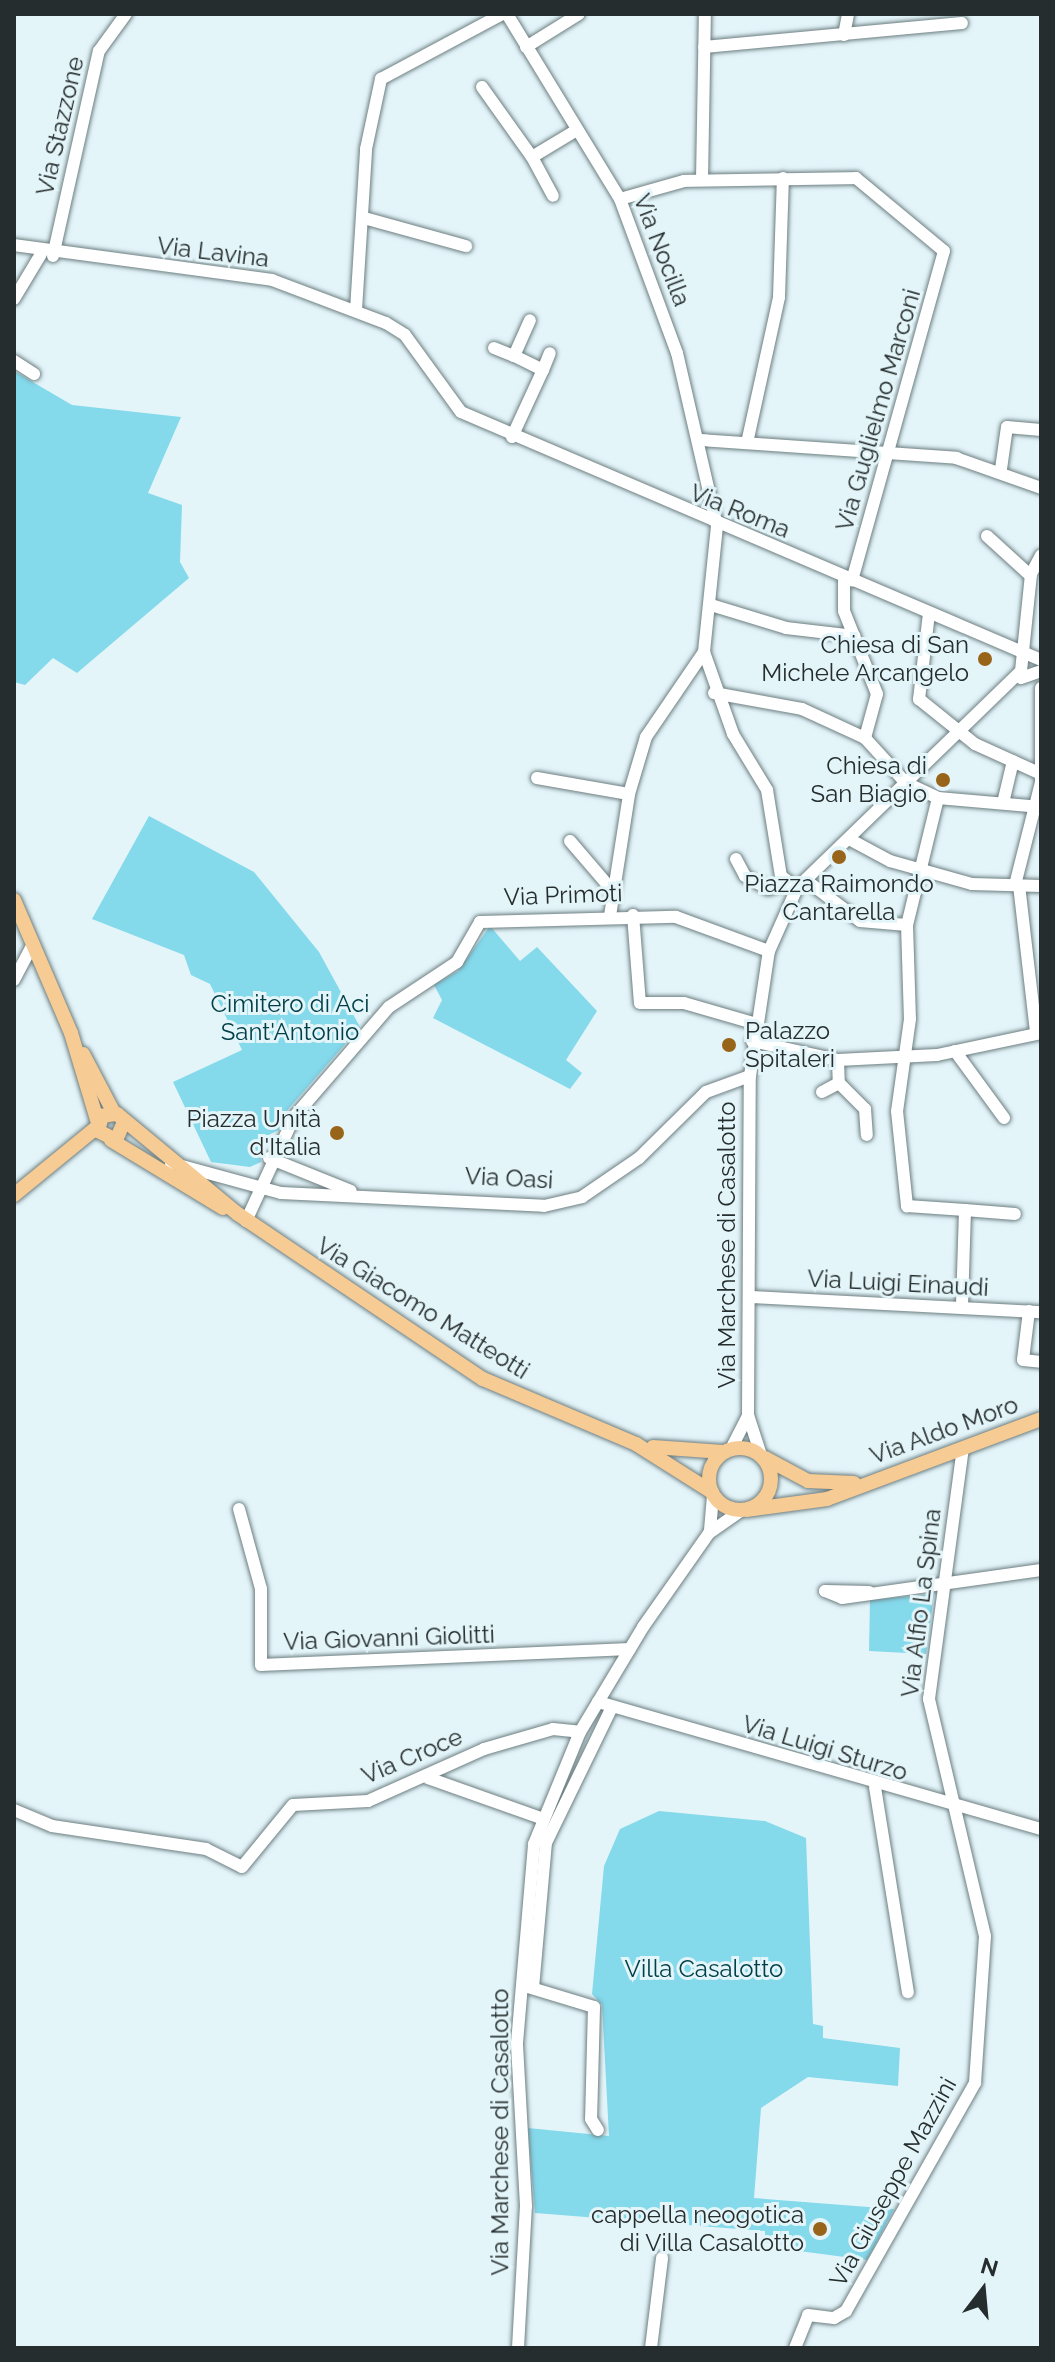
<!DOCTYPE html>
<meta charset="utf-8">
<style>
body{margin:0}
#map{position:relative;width:1055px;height:2362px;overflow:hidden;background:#e3f5f9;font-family:Raleway,sans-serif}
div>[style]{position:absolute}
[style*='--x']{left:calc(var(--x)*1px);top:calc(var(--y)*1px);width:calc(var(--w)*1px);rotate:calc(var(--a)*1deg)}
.green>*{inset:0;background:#84d9eb}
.roads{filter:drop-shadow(0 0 2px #6d7e81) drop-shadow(0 0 2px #6d7e81)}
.minor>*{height:12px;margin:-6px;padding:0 6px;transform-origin:6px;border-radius:6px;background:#fff}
.major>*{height:14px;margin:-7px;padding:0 7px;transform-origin:7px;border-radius:7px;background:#f6cb94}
.major>.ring{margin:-7px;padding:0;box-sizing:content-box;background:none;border:14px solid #f6cb94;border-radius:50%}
.dots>*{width:22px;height:22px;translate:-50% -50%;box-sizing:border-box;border:4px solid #e3f5f9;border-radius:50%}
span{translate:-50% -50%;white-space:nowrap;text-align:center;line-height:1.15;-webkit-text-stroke:6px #e3f5f9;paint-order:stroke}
.street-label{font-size:24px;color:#262d2e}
.poi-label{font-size:24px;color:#262d2e}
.right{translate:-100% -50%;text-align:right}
.left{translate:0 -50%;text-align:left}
.park-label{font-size:24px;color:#003e48}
.frame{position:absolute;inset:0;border:16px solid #262d2e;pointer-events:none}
.north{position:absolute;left:943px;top:2250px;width:80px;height:80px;-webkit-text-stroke:6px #e3f5f9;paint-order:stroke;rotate:16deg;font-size:22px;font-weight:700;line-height:32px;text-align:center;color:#262d2e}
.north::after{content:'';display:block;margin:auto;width:28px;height:36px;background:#262d2e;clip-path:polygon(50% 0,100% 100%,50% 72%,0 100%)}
</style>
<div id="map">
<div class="green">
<div style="clip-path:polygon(14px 371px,72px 405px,181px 417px,148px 493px,182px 505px,180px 562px,189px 578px,77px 673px,53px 658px,25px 685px,14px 682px)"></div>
<div style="clip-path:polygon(149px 816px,254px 872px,319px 952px,360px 1027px,278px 1121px,281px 1129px,258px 1140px,261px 1162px,250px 1167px,211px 1162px,173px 1082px,242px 1050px,210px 984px,191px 975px,184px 955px,92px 919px)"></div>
<div style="clip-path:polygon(490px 926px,520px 961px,537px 947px,597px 1011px,566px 1060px,582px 1073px,570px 1089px,433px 1018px,442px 1000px,434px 985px,458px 971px)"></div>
<div style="clip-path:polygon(934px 1594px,926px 1654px,869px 1651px,870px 1600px)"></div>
<div style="clip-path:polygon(659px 1811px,765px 1821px,806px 1838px,813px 2024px,823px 2026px,823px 2038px,900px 2048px,898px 2086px,808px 2077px,761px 2108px,754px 2198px,894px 2209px,867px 2260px,784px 2249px,765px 2242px,765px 2231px,535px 2213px,528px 2128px,609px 2136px,602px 2005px,592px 1994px,604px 1866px,620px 1829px)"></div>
</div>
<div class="roads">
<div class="minor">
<div style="--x:507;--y:14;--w:217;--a:58.6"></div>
<div style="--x:620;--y:199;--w:164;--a:69.7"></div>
<div style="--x:677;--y:353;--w:178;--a:77"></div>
<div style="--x:717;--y:526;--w:127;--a:95.9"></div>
<div style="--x:704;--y:652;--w:87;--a:70.5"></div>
<div style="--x:733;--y:734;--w:66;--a:58.7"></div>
<div style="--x:767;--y:790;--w:87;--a:80.8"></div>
<div style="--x:781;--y:876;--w:20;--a:37"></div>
<div style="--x:844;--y:35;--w:21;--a:-79"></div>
<div style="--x:526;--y:47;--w:62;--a:-31.9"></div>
<div style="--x:704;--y:47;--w:259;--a:-5.3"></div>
<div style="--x:482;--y:87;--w:86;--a:54.5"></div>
<div style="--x:532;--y:157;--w:52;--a:-31"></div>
<div style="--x:532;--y:157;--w:44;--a:61.7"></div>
<div style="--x:702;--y:180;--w:166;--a:-89"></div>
<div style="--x:620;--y:199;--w:66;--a:-15.7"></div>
<div style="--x:684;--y:181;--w:172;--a:-1"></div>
<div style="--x:856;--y:178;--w:114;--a:39.7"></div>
<div style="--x:944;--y:251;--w:342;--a:105.6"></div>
<div style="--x:364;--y:218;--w:106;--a:15.4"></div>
<div style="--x:14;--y:245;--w:260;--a:7.7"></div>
<div style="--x:272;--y:280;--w:122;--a:20.7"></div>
<div style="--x:386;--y:323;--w:22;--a:32"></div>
<div style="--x:405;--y:335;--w:95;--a:54"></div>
<div style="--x:461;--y:412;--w:631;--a:23.15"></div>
<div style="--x:53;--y:256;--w:210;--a:-77.4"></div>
<div style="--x:99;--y:51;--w:46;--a:-53.9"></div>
<div style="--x:14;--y:299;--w:52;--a:-59"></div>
<div style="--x:356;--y:310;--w:161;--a:-86.4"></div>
<div style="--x:366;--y:149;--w:72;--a:-77.9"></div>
<div style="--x:381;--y:79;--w:137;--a:-28.2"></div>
<div style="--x:494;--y:348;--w:22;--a:22"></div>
<div style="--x:14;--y:361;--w:24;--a:33"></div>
<div style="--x:543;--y:370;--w:18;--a:-68"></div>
<div style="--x:512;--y:437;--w:74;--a:-65.2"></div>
<div style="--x:543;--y:370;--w:32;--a:-154"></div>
<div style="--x:514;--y:356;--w:39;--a:-66"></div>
<div style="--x:701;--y:440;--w:256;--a:4"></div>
<div style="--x:956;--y:458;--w:90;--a:19.4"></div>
<div style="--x:747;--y:443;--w:149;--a:-77.6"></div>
<div style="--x:779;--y:297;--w:119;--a:-88.1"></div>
<div style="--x:1001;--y:469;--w:42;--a:-81.9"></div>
<div style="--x:1007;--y:427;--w:34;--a:5"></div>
<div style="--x:987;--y:536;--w:59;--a:42.3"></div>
<div style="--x:844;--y:577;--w:34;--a:90"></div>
<div style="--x:844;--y:611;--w:89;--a:68.3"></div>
<div style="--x:877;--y:694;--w:46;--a:105.3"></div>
<div style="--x:711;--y:605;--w:78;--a:17"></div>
<div style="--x:786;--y:628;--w:69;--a:6.6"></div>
<div style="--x:929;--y:613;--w:87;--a:96.6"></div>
<div style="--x:919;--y:699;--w:72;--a:38.8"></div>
<div style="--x:975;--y:744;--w:72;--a:24.4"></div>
<div style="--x:1021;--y:678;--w:21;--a:-19"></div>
<div style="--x:714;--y:693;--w:89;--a:10.3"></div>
<div style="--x:802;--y:709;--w:69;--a:24.7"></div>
<div style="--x:865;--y:738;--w:61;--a:47.7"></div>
<div style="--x:906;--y:783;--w:35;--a:25"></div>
<div style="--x:938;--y:798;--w:103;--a:5"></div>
<div style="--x:537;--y:778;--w:93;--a:9.9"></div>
<div style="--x:1041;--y:780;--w:92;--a:-90"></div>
<div style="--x:938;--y:798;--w:131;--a:103.7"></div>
<div style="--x:907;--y:925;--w:94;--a:88.2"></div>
<div style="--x:910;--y:1019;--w:93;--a:98"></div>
<div style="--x:897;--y:1111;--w:96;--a:84"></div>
<div style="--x:907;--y:1206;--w:58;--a:3.9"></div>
<div style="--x:965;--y:1210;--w:98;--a:91.8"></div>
<div style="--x:1003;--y:803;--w:43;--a:-76.6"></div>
<div style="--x:849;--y:839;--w:47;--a:28.2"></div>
<div style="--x:890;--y:861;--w:85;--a:15.7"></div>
<div style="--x:972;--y:884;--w:69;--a:1.7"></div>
<div style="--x:570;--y:841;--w:65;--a:49.4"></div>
<div style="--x:736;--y:859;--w:19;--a:62"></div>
<div style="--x:745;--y:876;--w:26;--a:29"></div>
<div style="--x:768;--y:889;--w:22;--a:-18"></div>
<div style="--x:807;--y:881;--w:66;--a:37"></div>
<div style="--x:860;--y:921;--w:47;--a:4.9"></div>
<div style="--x:1015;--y:885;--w:106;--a:-75.8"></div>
<div style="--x:1019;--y:885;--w:149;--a:83.4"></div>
<div style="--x:633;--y:915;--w:88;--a:85.5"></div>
<div style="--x:640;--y:1003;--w:44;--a:0"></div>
<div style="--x:684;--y:1003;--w:72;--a:16.2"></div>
<div style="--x:610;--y:916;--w:123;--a:-81.1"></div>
<div style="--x:629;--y:794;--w:59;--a:-73.4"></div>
<div style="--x:646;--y:737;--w:103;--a:-55.7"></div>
<div style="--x:14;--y:980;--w:41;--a:-62.2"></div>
<div style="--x:752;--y:1041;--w:88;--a:12.5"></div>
<div style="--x:838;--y:1060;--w:99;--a:-2.9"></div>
<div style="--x:937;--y:1055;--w:106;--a:-11.9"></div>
<div style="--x:955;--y:1051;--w:83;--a:53.8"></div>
<div style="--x:838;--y:1060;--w:23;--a:88"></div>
<div style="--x:839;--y:1083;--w:37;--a:45"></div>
<div style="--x:865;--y:1109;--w:26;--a:86"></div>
<div style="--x:822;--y:1092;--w:19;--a:-28"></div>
<div style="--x:269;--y:1158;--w:88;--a:21.9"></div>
<div style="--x:171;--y:1163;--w:114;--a:15.3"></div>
<div style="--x:281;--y:1193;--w:263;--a:2.8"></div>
<div style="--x:544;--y:1206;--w:39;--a:-13"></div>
<div style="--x:582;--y:1197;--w:69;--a:-34.4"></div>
<div style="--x:639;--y:1158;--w:94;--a:-44.6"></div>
<div style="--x:706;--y:1092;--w:47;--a:-20"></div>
<div style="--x:965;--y:1210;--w:50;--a:4.6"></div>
<div style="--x:246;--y:1221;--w:115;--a:-65.2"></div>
<div style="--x:294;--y:1117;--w:145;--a:-49.2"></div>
<div style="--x:389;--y:1007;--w:82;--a:-33.5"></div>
<div style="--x:457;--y:962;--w:46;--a:-60.1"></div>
<div style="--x:480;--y:922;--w:196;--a:-1.5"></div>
<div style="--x:676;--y:917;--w:99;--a:20.1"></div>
<div style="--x:753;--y:1297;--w:288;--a:3"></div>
<div style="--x:1029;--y:1311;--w:49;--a:97"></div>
<div style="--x:1023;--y:1360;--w:18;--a:6"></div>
<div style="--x:731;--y:1449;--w:38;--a:-63"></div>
<div style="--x:761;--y:1455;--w:42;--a:-108"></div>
<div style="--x:748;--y:1415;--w:339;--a:-89.7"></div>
<div style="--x:750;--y:1076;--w:126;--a:-81.4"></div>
<div style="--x:769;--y:951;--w:69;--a:-66"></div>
<div style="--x:797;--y:888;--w:312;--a:-44.1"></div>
<div style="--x:1021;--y:671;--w:98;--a:-84.1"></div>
<div style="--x:1031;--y:574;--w:21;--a:-62"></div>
<div style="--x:239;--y:1509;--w:83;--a:74.6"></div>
<div style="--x:261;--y:1589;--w:76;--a:90"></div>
<div style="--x:261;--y:1665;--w:369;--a:-2.5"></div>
<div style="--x:710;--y:1530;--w:36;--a:-85"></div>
<div style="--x:869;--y:1592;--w:44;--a:-178.7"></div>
<div style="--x:825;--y:1591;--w:18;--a:22"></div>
<div style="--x:842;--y:1598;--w:201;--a:-8"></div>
<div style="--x:598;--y:1702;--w:461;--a:16"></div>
<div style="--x:428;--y:1778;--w:120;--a:19.5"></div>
<div style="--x:875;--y:1787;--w:208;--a:80.9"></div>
<div style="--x:14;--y:1810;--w:41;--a:22.8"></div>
<div style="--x:52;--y:1826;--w:156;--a:8.5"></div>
<div style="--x:206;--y:1849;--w:40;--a:26.6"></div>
<div style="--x:242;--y:1867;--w:80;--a:-50.6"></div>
<div style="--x:293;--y:1805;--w:75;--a:-3.1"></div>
<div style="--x:368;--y:1801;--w:127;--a:-24.1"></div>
<div style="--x:484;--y:1749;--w:72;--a:-16.2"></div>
<div style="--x:553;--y:1729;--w:27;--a:6"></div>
<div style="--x:528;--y:1987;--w:69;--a:16.9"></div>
<div style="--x:594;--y:2007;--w:112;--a:91.5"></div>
<div style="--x:591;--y:2119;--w:13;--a:58"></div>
<div style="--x:533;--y:1988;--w:146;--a:-84.9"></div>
<div style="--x:546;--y:1843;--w:151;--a:-64.1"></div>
<div style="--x:518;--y:2348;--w:142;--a:-86.8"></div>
<div style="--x:526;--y:2206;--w:163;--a:-93.2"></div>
<div style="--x:517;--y:2043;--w:200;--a:-85.1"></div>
<div style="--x:534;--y:1844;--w:121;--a:-67.7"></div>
<div style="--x:580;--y:1732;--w:122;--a:-59"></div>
<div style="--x:643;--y:1627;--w:115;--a:-54.9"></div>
<div style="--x:709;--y:1533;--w:40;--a:-34.9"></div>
<div style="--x:651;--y:2348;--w:91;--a:-83"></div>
<div style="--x:795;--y:2348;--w:35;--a:-68"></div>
<div style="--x:808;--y:2315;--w:26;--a:7"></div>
<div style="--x:834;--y:2318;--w:14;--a:-30"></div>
<div style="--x:846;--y:2311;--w:262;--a:-60.5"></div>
<div style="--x:975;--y:2083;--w:147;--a:-86.1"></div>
<div style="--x:985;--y:1936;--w:244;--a:-103.3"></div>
<div style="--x:929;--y:1699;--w:253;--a:-82.3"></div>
</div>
<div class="major">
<div style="--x:14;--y:900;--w:145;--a:66.8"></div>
<div style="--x:71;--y:1033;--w:94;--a:73.3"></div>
<div style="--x:83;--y:1054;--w:67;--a:62.3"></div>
<div style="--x:124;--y:1122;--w:20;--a:114"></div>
<div style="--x:116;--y:1140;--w:20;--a:-153"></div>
<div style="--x:98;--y:1131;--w:16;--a:-75"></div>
<div style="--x:102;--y:1116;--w:15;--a:-8"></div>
<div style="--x:117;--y:1114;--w:157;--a:39.6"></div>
<div style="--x:238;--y:1214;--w:295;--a:34"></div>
<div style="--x:483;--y:1379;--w:166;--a:23"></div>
<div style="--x:636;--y:1444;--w:90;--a:32.3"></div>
<div style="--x:111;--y:1140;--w:131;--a:31.3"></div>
<div style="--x:14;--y:1195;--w:107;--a:-39.3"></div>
<div style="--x:653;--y:1447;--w:70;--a:4.1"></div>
<div class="ring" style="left:709px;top:1448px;width:48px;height:48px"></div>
<div style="--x:765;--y:1458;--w:49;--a:28.1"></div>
<div style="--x:808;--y:1481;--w:46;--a:2.5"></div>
<div style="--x:746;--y:1510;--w:82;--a:-7.7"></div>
<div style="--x:827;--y:1499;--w:228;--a:-20.5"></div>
</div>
</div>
<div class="dots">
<div style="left:985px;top:659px;background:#986419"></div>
<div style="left:943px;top:780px;background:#986419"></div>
<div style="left:839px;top:857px;background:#986419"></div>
<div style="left:729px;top:1045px;background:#986419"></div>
<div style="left:337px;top:1133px;background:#986419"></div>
<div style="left:820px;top:2229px;background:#986419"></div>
</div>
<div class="street-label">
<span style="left:60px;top:126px;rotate:-77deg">Via Stazzone</span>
<span style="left:662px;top:250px;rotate:69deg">Via Nocilla</span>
<span style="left:213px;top:252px;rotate:7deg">Via Lavina</span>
<span style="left:878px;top:410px;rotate:-74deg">Via Guglielmo Marconi</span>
<span style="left:740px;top:511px;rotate:22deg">Via Roma</span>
<span style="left:563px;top:895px;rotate:-2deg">Via Primoti</span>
<span style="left:509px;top:1178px;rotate:3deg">Via Oasi</span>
<span style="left:727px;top:1245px;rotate:-90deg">Via Marchese di Casalotto</span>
<span style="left:898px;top:1283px;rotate:3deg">Via Luigi Einaudi</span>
<span style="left:423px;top:1308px;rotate:32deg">Via Giacomo Matteotti</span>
<span style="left:944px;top:1430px;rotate:-20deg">Via Aldo Moro</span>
<span style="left:921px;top:1603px;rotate:-83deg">Via Alfio La Spina</span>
<span style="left:389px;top:1638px;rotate:-2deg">Via Giovanni Giolitti</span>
<span style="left:825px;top:1748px;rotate:17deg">Via Luigi Sturzo</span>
<span style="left:412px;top:1756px;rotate:-23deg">Via Croce</span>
<span style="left:500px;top:2132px;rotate:-90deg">Via Marchese di Casalotto</span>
<span style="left:893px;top:2182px;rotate:-61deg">Via Giuseppe Mazzini</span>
</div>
<div class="poi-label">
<span class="right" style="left:969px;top:659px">Chiesa di San<br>Michele Arcangelo</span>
<span class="right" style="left:927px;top:780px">Chiesa di<br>San Biagio</span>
<span style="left:839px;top:898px">Piazza Raimondo<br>Cantarella</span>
<span class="left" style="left:745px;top:1045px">Palazzo<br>Spitaleri</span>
<span class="right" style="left:321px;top:1133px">Piazza Unità<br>d'Italia</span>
<span class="right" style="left:804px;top:2229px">cappella neogotica<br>di Villa Casalotto</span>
</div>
<div class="park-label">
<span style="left:290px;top:1018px">Cimitero di Aci<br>Sant'Antonio</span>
<span style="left:704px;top:1969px">Villa Casalotto</span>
</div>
<div class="frame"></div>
<div class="north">N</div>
</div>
